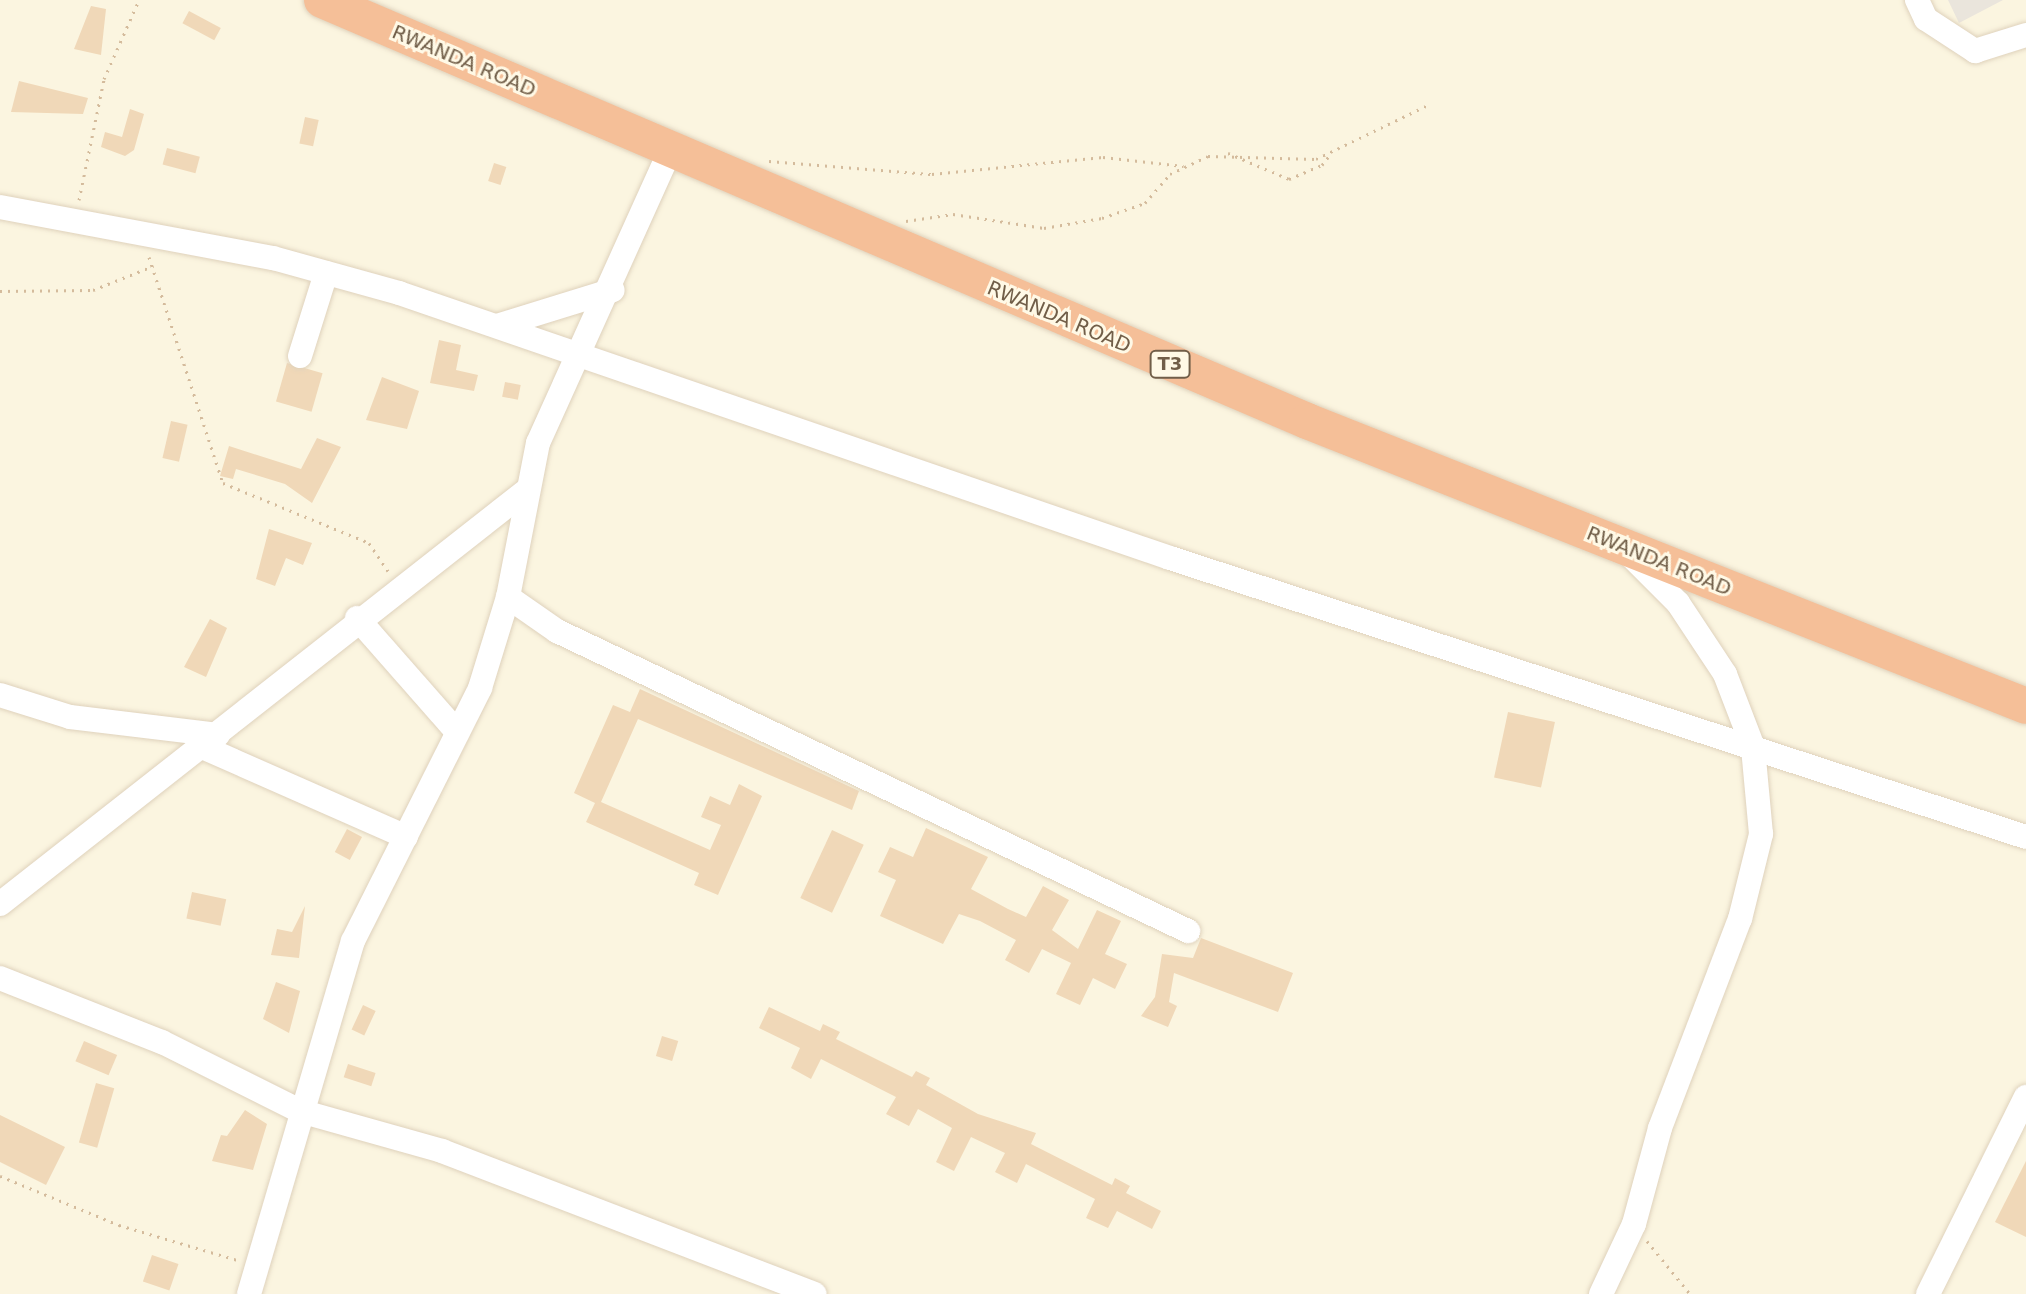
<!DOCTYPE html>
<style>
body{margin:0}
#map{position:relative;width:2026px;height:1294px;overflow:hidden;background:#fbf5e0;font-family:"DejaVu Sans",sans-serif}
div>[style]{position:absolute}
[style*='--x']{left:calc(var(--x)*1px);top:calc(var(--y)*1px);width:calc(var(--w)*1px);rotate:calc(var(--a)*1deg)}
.industrial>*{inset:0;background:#eae5dc}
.building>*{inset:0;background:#f0d8b8;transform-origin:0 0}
.path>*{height:3px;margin-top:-1.5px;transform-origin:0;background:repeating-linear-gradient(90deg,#d4bb9c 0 2px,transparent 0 8px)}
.roads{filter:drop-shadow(0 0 2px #dfd2bc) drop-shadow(0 0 2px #dfd2bc)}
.minor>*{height:24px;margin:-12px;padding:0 12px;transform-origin:12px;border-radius:12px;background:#fff}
.highway>*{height:36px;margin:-18px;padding:0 18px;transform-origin:18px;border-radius:18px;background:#f5bf98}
span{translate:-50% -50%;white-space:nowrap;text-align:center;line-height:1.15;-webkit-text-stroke:6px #fff9e6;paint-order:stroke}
.shield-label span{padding:2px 6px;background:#fff9e6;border:2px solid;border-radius:6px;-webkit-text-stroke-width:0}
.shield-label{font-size:18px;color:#715e48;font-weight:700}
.street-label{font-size:20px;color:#715e48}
</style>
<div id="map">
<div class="industrial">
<div style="clip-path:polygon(1948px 0,2003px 0,1959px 23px)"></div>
</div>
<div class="building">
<div style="clip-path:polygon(91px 6px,106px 9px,101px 55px,74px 49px)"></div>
<div style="left:189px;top:11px;width:36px;height:14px;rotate:28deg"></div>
<div style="clip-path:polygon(19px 81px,88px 98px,83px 114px,11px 112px)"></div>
<div style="clip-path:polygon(130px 109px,144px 114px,134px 150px,125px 156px,101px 147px,105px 132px,122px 137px)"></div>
<div style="left:305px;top:117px;width:14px;height:27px;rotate:12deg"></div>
<div style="left:167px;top:148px;width:34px;height:17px;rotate:15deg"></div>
<div style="left:494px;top:163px;width:13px;height:19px;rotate:18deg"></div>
<div style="clip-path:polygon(439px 340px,461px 345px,456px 370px,478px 375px,474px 391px,430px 383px)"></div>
<div style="left:287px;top:363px;width:37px;height:40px;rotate:16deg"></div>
<div style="clip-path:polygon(382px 377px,419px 391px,407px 429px,366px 420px)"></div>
<div style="left:505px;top:382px;width:16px;height:15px;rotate:11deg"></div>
<div style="left:171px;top:421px;width:17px;height:38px;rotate:13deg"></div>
<div style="clip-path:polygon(317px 438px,341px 447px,312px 503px,285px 484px,236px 469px,233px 479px,220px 476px,229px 446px,301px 469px)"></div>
<div style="clip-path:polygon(269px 529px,312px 543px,303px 565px,286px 558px,275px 586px,256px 579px)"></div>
<div style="clip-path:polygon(210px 619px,227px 628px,206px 677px,184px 667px)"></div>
<div style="clip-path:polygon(640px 689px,859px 791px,852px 810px,638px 719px,601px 802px,710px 850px,721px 825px,701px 817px,710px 796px,730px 805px,739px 784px,762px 796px,718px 895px,694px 885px,699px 873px,586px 822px,595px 803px,574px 793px,613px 705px,630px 712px)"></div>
<div style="left:1508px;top:712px;width:48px;height:67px;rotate:12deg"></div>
<div style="clip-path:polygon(926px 828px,988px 857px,971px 889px,1008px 909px,1026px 917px,1043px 886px,1069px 900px,1052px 930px,1078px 949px,1097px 910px,1121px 921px,1105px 954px,1127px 964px,1115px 989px,1093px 978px,1080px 1005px,1056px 994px,1071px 963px,1042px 949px,1029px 973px,1005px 960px,1016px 940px,980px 921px,959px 914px,943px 944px,880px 916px,896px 880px,878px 872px,890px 847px,913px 857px)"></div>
<div style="left:347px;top:829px;width:17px;height:26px;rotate:28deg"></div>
<div style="left:832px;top:830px;width:35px;height:75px;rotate:25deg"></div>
<div style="left:192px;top:892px;width:35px;height:27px;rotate:12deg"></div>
<div style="clip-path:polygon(305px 906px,299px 958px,271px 955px,277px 929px,292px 932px)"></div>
<div style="clip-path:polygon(1201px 938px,1293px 973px,1278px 1012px,1174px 973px,1169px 1002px,1177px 1006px,1168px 1027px,1141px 1016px,1155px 997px,1162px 954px,1193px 958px)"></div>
<div style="clip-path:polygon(276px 982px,300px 991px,289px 1033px,263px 1019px)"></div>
<div style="left:363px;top:1005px;width:14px;height:27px;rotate:25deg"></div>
<div style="clip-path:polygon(769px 1007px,820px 1031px,823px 1024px,840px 1032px,836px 1039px,912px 1077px,916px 1071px,930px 1078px,926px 1085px,978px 1114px,1036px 1133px,1031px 1144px,1112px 1185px,1115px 1178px,1130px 1186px,1126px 1193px,1161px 1211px,1152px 1229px,1117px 1211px,1108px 1228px,1086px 1218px,1095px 1199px,1026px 1164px,1017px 1183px,995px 1172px,1005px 1153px,971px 1137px,954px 1171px,936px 1162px,952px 1128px,918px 1109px,909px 1126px,886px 1114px,896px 1097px,821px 1059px,811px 1079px,791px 1068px,800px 1048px,759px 1028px)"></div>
<div style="left:662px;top:1036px;width:17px;height:21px;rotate:17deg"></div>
<div style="left:84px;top:1041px;width:36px;height:22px;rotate:23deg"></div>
<div style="left:348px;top:1064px;width:29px;height:14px;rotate:18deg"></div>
<div style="left:96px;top:1083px;width:19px;height:62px;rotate:16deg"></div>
<div style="clip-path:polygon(245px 1110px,267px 1124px,253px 1170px,212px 1161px,221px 1135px,227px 1136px)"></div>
<div style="clip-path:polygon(0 1115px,65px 1147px,46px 1185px,0 1162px)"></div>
<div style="clip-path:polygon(2026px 1161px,2026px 1237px,1995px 1222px)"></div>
<div style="left:152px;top:1255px;width:28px;height:28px;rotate:19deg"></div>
</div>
<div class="path">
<div style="--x:1228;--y:153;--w:66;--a:23.1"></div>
<div style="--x:1289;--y:179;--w:36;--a:-23"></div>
<div style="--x:1322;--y:165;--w:16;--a:-52"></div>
<div style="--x:769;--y:161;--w:164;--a:4.6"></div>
<div style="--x:932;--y:174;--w:172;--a:-5.7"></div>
<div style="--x:1103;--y:157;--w:81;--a:6.4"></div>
<div style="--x:79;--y:200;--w:124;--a:-78.3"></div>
<div style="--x:104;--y:79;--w:86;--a:-66.1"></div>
<div style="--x:906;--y:221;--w:48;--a:-8.5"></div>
<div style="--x:953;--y:214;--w:92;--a:8.7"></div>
<div style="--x:1044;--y:228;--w:59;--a:-9.8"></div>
<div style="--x:1102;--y:218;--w:46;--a:-19.2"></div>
<div style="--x:1145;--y:203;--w:38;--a:-49"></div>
<div style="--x:1170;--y:174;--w:42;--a:-25.3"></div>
<div style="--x:1208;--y:156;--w:108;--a:1.6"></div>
<div style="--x:1316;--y:159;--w:124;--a:-25.7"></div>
<div style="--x:149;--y:257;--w:238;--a:71.9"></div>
<div style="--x:223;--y:483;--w:158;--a:22.3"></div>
<div style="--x:369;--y:543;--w:34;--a:56"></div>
<div style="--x:0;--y:291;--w:93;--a:-0.6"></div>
<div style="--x:93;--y:290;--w:65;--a:-21.8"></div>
<div style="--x:0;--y:1176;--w:129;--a:22.4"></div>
<div style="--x:119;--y:1225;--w:123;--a:16.5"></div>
<div style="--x:1647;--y:1241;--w:68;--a:50.9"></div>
</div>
<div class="roads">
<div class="minor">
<div style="--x:1917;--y:0;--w:21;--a:65"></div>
<div style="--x:1926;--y:19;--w:59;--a:33.1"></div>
<div style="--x:1975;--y:51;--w:53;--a:-17.4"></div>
<div style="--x:0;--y:207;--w:278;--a:10.6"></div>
<div style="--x:273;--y:258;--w:131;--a:15.5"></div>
<div style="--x:399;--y:293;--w:815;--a:18.97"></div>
<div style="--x:1170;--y:558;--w:900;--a:18.05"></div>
<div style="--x:497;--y:326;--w:121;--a:-17.2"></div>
<div style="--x:300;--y:356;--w:87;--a:-72.6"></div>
<div style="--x:508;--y:597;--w:60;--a:34.8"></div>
<div style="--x:557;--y:631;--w:699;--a:25.43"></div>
<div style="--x:357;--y:618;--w:152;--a:48.7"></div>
<div style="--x:0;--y:695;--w:73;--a:17.4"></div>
<div style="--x:70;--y:717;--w:149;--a:6.9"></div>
<div style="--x:200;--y:746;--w:225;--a:23.8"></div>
<div style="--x:0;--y:904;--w:670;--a:-38.15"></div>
<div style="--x:0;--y:978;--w:174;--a:21.6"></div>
<div style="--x:162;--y:1042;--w:154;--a:26.6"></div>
<div style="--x:300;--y:1111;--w:148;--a:15.7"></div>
<div style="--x:442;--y:1151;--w:399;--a:21"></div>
<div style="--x:249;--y:1294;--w:368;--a:-73.6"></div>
<div style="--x:353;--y:941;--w:283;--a:-63.3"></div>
<div style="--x:480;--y:688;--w:95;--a:-72.9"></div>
<div style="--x:508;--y:597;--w:157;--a:-79"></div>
<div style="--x:538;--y:443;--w:323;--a:-65.7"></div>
<div style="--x:1601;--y:1294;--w:77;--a:-64.8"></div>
<div style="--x:1634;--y:1224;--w:99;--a:-74.8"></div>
<div style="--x:1660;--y:1128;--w:224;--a:-69.1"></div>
<div style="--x:1740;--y:919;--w:88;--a:-76.1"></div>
<div style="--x:1761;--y:834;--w:87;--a:-95.3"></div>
<div style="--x:1753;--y:747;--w:78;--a:-111"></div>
<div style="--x:1725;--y:674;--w:85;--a:-123.5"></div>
<div style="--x:1678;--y:603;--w:66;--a:-135"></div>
<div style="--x:1928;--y:1294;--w:220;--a:-63.6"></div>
</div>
<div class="highway">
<div style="--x:322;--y:0;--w:1071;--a:23.14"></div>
<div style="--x:1307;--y:421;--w:773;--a:21.62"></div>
</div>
</div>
<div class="shield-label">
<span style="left:1170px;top:364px">T3</span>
</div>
<div class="street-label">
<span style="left:464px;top:61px;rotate:23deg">RWANDA ROAD</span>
<span style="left:1059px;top:317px;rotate:23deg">RWANDA ROAD</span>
<span style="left:1659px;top:561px;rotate:22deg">RWANDA ROAD</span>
</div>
</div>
